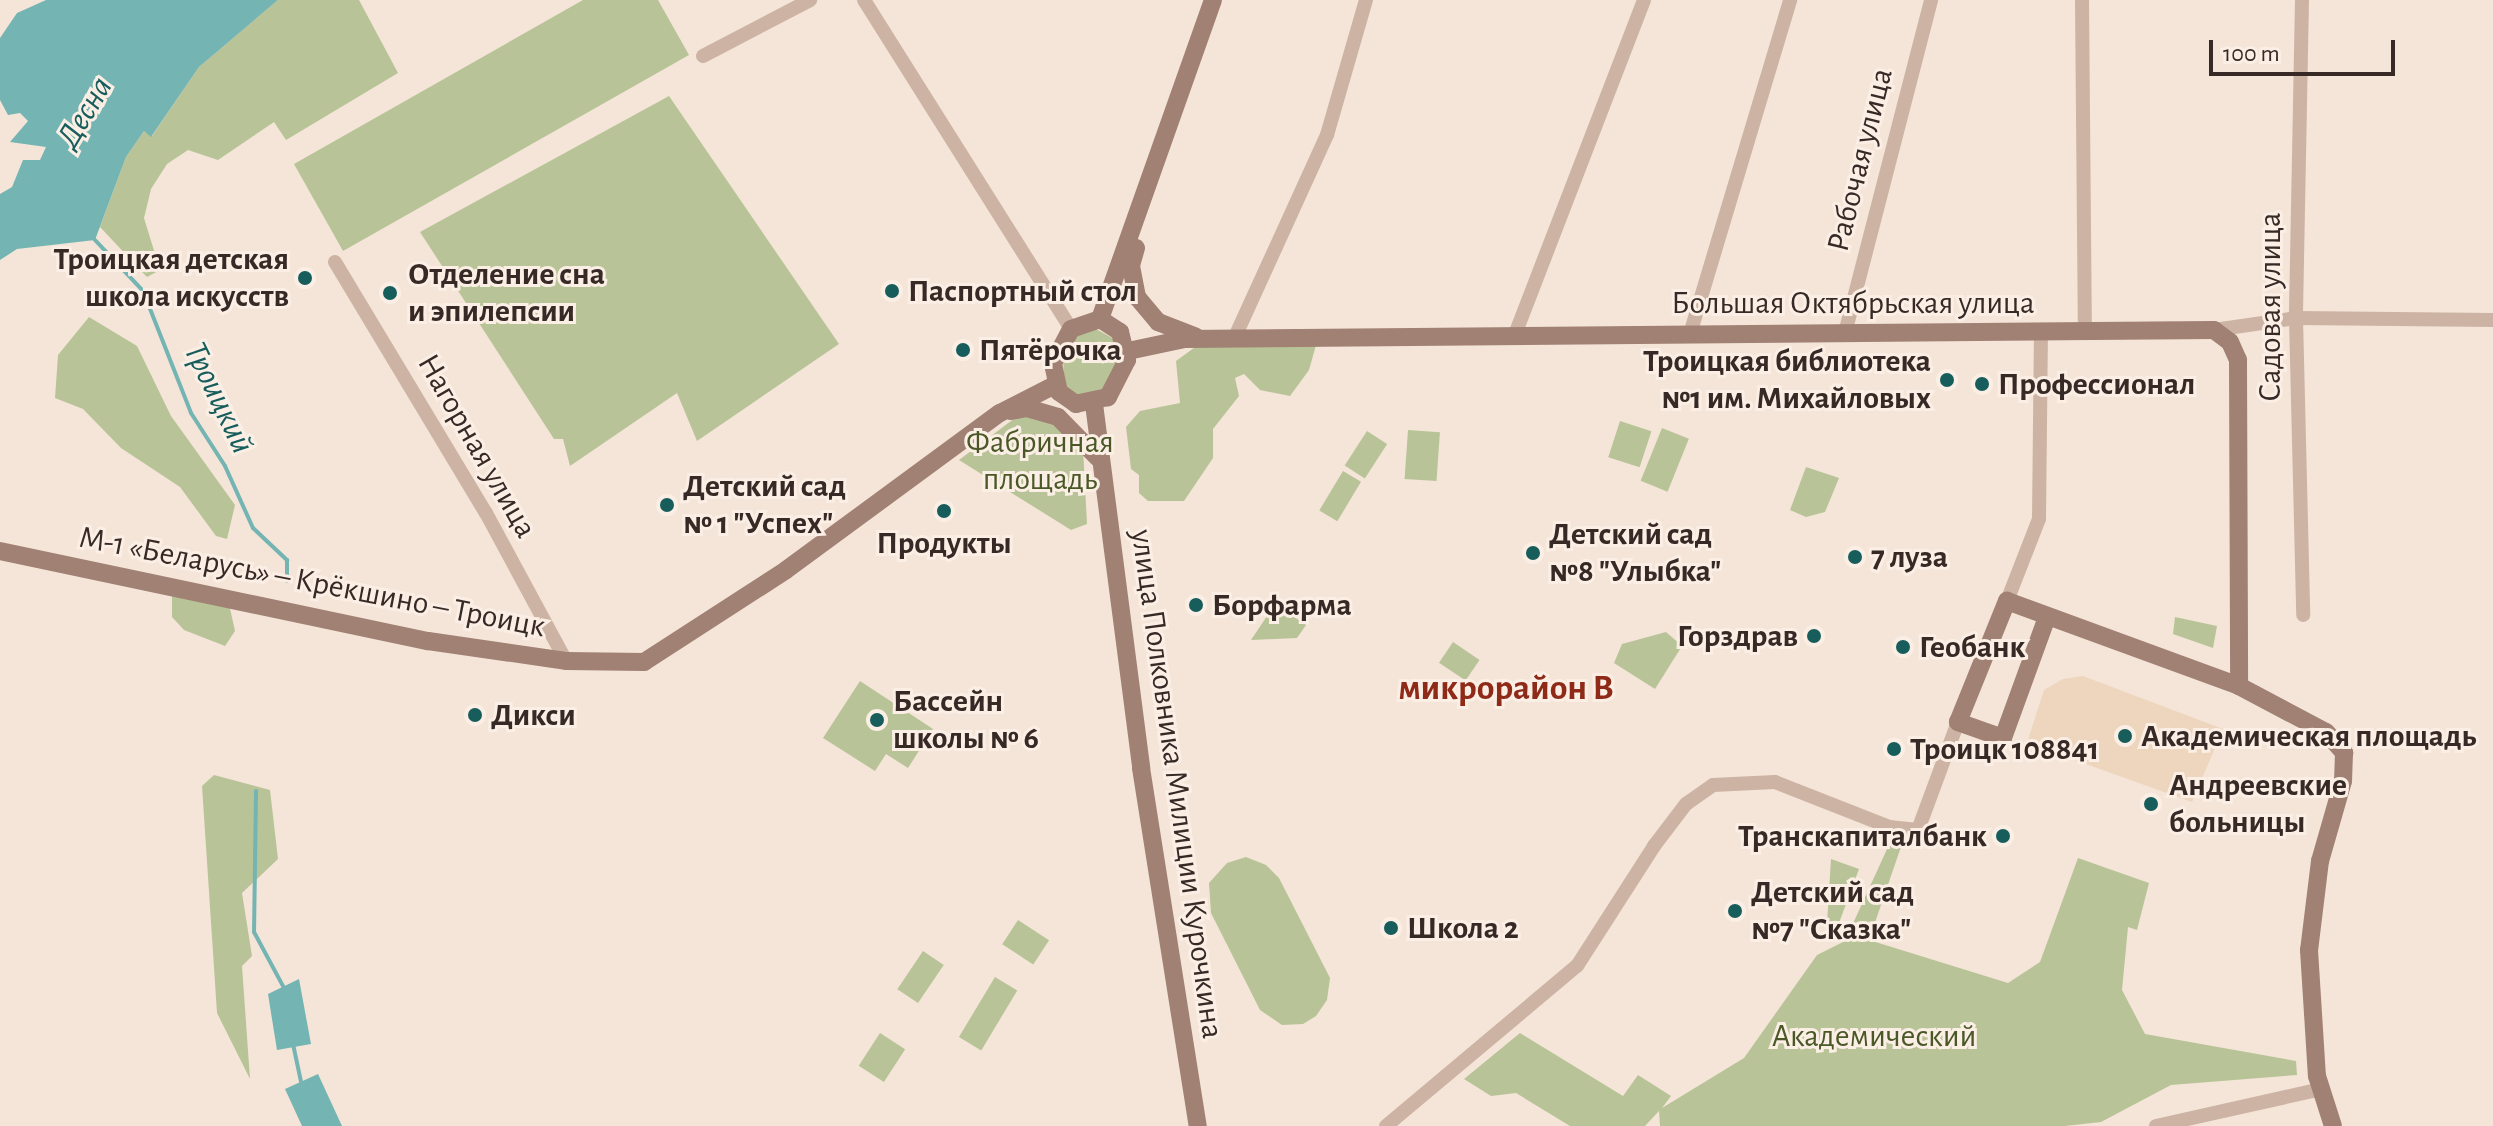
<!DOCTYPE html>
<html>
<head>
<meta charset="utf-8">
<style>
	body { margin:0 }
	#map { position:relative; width:2493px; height:1126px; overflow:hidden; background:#f4e5d8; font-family:"Alegreya Sans",sans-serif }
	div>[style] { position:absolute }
	.green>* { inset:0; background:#b8c497; transform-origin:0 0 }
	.plaza>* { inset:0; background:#eed5bd }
	.water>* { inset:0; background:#74b4b2 }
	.stream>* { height:4px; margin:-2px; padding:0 2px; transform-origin:2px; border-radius:2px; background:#74b4b2 }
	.street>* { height:14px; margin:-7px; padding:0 7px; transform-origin:7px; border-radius:7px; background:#cdb3a3 }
	.secondary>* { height:18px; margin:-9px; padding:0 9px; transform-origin:9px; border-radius:9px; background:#a18174 }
	.dots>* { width:22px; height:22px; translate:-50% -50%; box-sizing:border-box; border:4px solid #fbefe5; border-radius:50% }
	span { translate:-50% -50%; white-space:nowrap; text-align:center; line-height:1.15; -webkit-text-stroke:6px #fbefe5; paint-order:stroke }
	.street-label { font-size:32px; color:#372a26 }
	.poi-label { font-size:32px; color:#372a26; font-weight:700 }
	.right { translate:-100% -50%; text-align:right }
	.left { translate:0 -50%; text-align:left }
	.park-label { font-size:32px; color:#4a5827 }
	.water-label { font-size:34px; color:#175d5c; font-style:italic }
	.quarter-label { font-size:36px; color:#8e2a17; font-weight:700 }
	.scale { position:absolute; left:2209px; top:40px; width:186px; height:36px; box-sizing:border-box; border:4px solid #372a26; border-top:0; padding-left:10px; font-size:24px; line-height:28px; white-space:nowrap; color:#372a26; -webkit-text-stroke:6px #fbefe5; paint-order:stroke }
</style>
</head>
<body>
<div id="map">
	<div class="green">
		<div style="clip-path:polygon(278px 0,359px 0,398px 73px,286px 140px,274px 122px,218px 160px,188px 150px,167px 164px,151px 189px,144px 218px,160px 270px,147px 277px,100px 227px,126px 157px,144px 131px,152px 136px,199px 67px)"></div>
		<div style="clip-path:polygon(583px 0,658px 0,689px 55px,343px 251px,294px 164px)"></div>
		<div style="clip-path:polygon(669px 96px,839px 344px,697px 441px,677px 393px,570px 466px,563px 439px,554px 439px,420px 232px)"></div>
		<div style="clip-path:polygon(89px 317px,137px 346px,171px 416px,235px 505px,227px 539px,216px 536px,180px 487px,121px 448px,83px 409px,55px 398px,58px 355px)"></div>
		<div style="clip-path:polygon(1094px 328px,1118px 341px,1121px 359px,1103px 390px,1080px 396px,1065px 387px,1063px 360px,1078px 334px)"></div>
		<div style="clip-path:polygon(1198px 345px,1316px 345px,1309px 370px,1290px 396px,1260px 390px,1244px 374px,1235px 378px,1239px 396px,1213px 429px,1213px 458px,1184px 501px,1148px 501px,1139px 493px,1139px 475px,1131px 469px,1126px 427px,1140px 411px,1180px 403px,1176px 361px)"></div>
		<div style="clip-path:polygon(1019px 415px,1045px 418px,1083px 448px,1087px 524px,1071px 530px,959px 460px)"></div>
		<div style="left:1620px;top:421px;width:33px;height:38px;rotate:18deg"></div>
		<div style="left:1662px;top:428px;width:29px;height:57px;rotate:22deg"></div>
		<div style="left:1408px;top:430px;width:32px;height:49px;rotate:4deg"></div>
		<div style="left:1367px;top:431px;width:24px;height:41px;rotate:33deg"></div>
		<div style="clip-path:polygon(1806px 467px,1839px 478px,1825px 512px,1806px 517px,1790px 510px)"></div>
		<div style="left:1343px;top:471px;width:21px;height:46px;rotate:31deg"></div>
		<div style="clip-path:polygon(172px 594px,229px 604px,235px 631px,225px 646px,184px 630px,172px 617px)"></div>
		<div style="clip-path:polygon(1275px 604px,1306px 625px,1297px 638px,1251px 640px)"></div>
		<div style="clip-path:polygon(2175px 617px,2217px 626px,2213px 648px,2173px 634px)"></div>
		<div style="clip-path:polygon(1666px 632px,1682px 646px,1655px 689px,1614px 663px,1622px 644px)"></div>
		<div style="left:1453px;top:642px;width:32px;height:25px;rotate:34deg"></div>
		<div style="clip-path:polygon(860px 681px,933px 729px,908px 768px,886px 754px,875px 771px,823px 738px)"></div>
		<div style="clip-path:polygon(214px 775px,270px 790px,278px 859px,242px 893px,252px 956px,242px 966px,250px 1079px,217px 1013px,202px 786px)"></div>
		<div style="clip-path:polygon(1893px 836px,1903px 841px,1869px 940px,2008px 983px,2040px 962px,2078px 858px,2149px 883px,2137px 930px,2128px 927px,2122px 990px,2145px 1034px,2296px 1061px,2297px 1075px,2171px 1085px,2101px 1122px,2065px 1126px,1660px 1126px,1659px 1111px,1645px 1126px,1570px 1126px,1516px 1093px,1491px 1096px,1464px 1079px,1520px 1033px,1623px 1096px,1638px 1075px,1671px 1096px,1662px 1108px,1744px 1058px,1817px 955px,1845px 941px)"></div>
		<div style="clip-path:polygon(1246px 857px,1266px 865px,1279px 878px,1330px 978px,1327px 1000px,1316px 1016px,1303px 1024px,1282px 1025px,1260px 1010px,1211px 913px,1209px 883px,1227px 863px)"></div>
		<div style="clip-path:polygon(1831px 859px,1859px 869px,1833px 939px,1826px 940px)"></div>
		<div style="left:1018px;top:920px;width:37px;height:29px;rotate:33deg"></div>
		<div style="left:923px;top:951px;width:25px;height:46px;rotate:34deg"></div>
		<div style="left:995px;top:977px;width:26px;height:70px;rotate:31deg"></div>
		<div style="left:880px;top:1033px;width:30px;height:39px;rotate:33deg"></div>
	</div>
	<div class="plaza">
		<div style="clip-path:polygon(2083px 676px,2223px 729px,2192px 802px,2027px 743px,2044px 690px,2063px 679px)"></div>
	</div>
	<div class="water">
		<div style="clip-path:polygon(46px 0,278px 0,199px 67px,151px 137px,144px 131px,126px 157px,95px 240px,17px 249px,0 260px,0 194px,12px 187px,23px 160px,40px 160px,46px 147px,10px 142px,28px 121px,20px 113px,8px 115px,0 100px,0 38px,17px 13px)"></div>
		<div style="clip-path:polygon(299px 979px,311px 1044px,277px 1050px,268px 994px)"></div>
		<div style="clip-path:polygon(318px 1074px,342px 1126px,302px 1126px,285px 1089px)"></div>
	</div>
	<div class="stream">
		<div style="left:95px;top:240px;width:70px;rotate:46.7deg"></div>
		<div style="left:143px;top:291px;width:131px;rotate:68.5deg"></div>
		<div style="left:191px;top:413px;width:63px;rotate:57.3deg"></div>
		<div style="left:225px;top:466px;width:68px;rotate:65.7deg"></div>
		<div style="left:253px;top:528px;width:47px;rotate:43.3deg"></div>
		<div style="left:287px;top:560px;width:21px;rotate:90deg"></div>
		<div style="left:256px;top:791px;width:141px;rotate:90.8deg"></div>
		<div style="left:254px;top:932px;width:64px;rotate:61.8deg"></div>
		<div style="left:293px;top:1044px;width:38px;rotate:78deg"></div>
	</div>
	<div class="street">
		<div style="left:864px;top:0;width:389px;rotate:57.8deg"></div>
		<div style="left:2082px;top:0;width:332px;rotate:89.5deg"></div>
		<div style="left:2302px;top:0;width:318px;rotate:91.1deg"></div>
		<div style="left:2296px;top:318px;width:297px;rotate:88.6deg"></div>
		<div style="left:703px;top:56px;width:121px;rotate:-27.6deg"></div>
		<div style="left:335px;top:262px;width:293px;rotate:59deg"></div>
		<div style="left:486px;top:513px;width:168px;rotate:61.6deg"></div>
		<div style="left:2214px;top:330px;width:83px;rotate:-8.3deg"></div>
		<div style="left:2296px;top:318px;width:197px;rotate:0.6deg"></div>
		<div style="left:1845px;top:333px;width:344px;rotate:-75.5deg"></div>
		<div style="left:1690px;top:334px;width:349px;rotate:-73.3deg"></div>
		<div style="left:1514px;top:337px;width:361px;rotate:-68.9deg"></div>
		<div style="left:1234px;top:339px;width:224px;rotate:-65.5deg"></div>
		<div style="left:1327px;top:135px;width:141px;rotate:-73.9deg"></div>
		<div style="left:2007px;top:601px;width:88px;rotate:-68.7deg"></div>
		<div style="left:2039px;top:519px;width:187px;rotate:-89.4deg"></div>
		<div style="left:1386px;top:1126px;width:249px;rotate:-40deg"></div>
		<div style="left:1577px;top:966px;width:143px;rotate:-57.3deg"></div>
		<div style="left:1654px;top:846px;width:53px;rotate:-52.7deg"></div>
		<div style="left:1686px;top:804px;width:33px;rotate:-35deg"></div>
		<div style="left:1713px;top:785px;width:62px;rotate:-2.8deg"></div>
		<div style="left:1775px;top:782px;width:123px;rotate:21.5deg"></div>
		<div style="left:1889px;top:827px;width:29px;rotate:6deg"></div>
		<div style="left:1918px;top:830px;width:115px;rotate:-69.7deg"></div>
		<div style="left:2156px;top:1126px;width:169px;rotate:-12.6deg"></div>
	</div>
	<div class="secondary">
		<div style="left:1136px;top:248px;width:19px;rotate:106deg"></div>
		<div style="left:1131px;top:266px;width:32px;rotate:79deg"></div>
		<div style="left:1137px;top:297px;width:33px;rotate:50deg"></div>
		<div style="left:1158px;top:322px;width:40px;rotate:21deg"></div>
		<div style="left:1100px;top:319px;width:338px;rotate:-70.5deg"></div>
		<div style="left:1100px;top:319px;width:24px;rotate:33deg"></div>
		<div style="left:1120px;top:332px;width:29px;rotate:76deg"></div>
		<div style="left:1127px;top:360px;width:42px;rotate:117.2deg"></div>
		<div style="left:1108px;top:397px;width:33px;rotate:168deg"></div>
		<div style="left:1076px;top:404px;width:21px;rotate:-145deg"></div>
		<div style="left:1059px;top:392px;width:30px;rotate:-102deg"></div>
		<div style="left:1053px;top:363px;width:38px;rotate:-62deg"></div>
		<div style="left:1071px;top:329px;width:31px;rotate:-19deg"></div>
		<div style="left:1128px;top:351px;width:58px;rotate:-11.9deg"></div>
		<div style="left:1185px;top:339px;width:1029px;rotate:-0.5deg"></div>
		<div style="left:2214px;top:330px;width:20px;rotate:37deg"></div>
		<div style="left:2230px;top:342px;width:20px;rotate:66deg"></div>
		<div style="left:2238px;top:360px;width:326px;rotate:89.8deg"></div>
		<div style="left:1094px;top:404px;width:367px;rotate:82.6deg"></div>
		<div style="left:1141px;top:768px;width:363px;rotate:81deg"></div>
		<div style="left:1011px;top:411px;width:16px;rotate:-11deg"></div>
		<div style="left:1027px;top:408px;width:32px;rotate:16deg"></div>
		<div style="left:1058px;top:417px;width:57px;rotate:45.7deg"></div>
		<div style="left:0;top:551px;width:437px;rotate:11.9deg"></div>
		<div style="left:428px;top:641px;width:139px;rotate:8.2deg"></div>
		<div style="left:566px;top:661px;width:78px;rotate:0.7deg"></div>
		<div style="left:644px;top:662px;width:169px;rotate:-32.9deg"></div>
		<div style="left:786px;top:570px;width:265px;rotate:-36.3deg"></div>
		<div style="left:1000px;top:413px;width:62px;rotate:-27deg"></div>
		<div style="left:2047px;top:617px;width:129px;rotate:110deg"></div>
		<div style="left:2003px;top:738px;width:48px;rotate:-160.4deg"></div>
		<div style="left:1958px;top:722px;width:131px;rotate:-68deg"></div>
		<div style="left:2007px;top:601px;width:247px;rotate:20.1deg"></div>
		<div style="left:2239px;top:686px;width:98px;rotate:27.9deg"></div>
		<div style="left:2326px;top:732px;width:28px;rotate:49deg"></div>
		<div style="left:2344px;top:753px;width:28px;rotate:92deg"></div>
		<div style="left:2343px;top:781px;width:83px;rotate:106deg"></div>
		<div style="left:2320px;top:861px;width:90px;rotate:97deg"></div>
		<div style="left:2309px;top:950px;width:126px;rotate:86.4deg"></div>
		<div style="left:2317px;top:1076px;width:52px;rotate:72.3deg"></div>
	</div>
	<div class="dots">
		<div style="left:305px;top:278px;background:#175d5c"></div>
		<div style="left:892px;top:291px;background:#175d5c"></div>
		<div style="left:390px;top:293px;background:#175d5c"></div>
		<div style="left:963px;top:350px;background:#175d5c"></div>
		<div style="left:1947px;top:380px;background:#175d5c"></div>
		<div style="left:1982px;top:384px;background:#175d5c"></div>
		<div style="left:667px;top:505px;background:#175d5c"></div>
		<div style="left:944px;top:511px;background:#175d5c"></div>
		<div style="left:1533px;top:553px;background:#175d5c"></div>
		<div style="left:1855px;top:557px;background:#175d5c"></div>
		<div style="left:1196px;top:605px;background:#175d5c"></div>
		<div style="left:1814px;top:636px;background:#175d5c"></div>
		<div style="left:1903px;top:647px;background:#175d5c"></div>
		<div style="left:475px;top:715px;background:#175d5c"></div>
		<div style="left:877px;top:720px;background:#175d5c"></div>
		<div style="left:2125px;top:736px;background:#175d5c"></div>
		<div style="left:1894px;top:749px;background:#175d5c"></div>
		<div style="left:2151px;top:804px;background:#175d5c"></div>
		<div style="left:2003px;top:836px;background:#175d5c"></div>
		<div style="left:1735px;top:911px;background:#175d5c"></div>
		<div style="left:1391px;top:928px;background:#175d5c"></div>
	</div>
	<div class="street-label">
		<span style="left:1860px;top:160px;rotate:-76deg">Рабочая улица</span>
		<span style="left:1853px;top:303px">Большая Октябрьская улица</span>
		<span style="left:2270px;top:307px;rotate:-90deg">Садовая улица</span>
		<span style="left:477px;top:446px;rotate:60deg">Нагорная улица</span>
		<span style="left:312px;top:582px;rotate:11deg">М-1 «Беларусь» – Крёкшино – Троицк</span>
		<span style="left:1177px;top:784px;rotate:82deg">улица Полковника Милиции Курочкина</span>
	</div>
	<div class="poi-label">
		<span class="right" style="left:289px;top:278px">Троицкая детская<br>школа искусств</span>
		<span class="left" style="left:408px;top:293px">Отделение сна<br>и эпилепсии</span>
		<span class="left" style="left:908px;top:291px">Паспортный стол</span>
		<span class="left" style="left:979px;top:350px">Пятёрочка</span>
		<span class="right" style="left:1931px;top:380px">Троицкая библиотека<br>№1 им. Михайловых</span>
		<span class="left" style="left:1998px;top:384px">Профессионал</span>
		<span class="left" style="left:683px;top:505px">Детский сад<br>№ 1 "Успех"</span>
		<span class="left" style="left:1549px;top:553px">Детский сад<br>№8 "Улыбка"</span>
		<span style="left:944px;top:543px">Продукты</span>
		<span class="left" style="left:1871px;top:557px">7 луза</span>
		<span class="left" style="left:1212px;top:605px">Борфарма</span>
		<span class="right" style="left:1798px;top:636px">Горздрав</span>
		<span class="left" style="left:1919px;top:647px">Геобанк</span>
		<span class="left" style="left:893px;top:720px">Бассейн<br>школы № 6</span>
		<span class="left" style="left:491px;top:715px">Дикси</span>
		<span class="left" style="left:2141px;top:736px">Академическая площадь</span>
		<span class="left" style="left:1910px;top:749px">Троицк 108841</span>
		<span class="left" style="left:2169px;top:804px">Андреевские<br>больницы</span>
		<span class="right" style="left:1987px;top:836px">Транскапиталбанк</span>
		<span class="left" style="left:1751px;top:911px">Детский сад<br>№7 "Сказка"</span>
		<span class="left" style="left:1407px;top:928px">Школа 2</span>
	</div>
	<div class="park-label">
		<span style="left:1040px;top:461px">Фабричная<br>площадь</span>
		<span style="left:1874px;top:1036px">Академический</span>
	</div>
	<div class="water-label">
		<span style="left:85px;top:113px;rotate:-59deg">Десна</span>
		<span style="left:218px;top:398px;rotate:64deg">Троицкий</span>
	</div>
	<div class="quarter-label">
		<span style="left:1506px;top:689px">микрорайон В</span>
	</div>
	<div class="scale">100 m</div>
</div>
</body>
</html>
